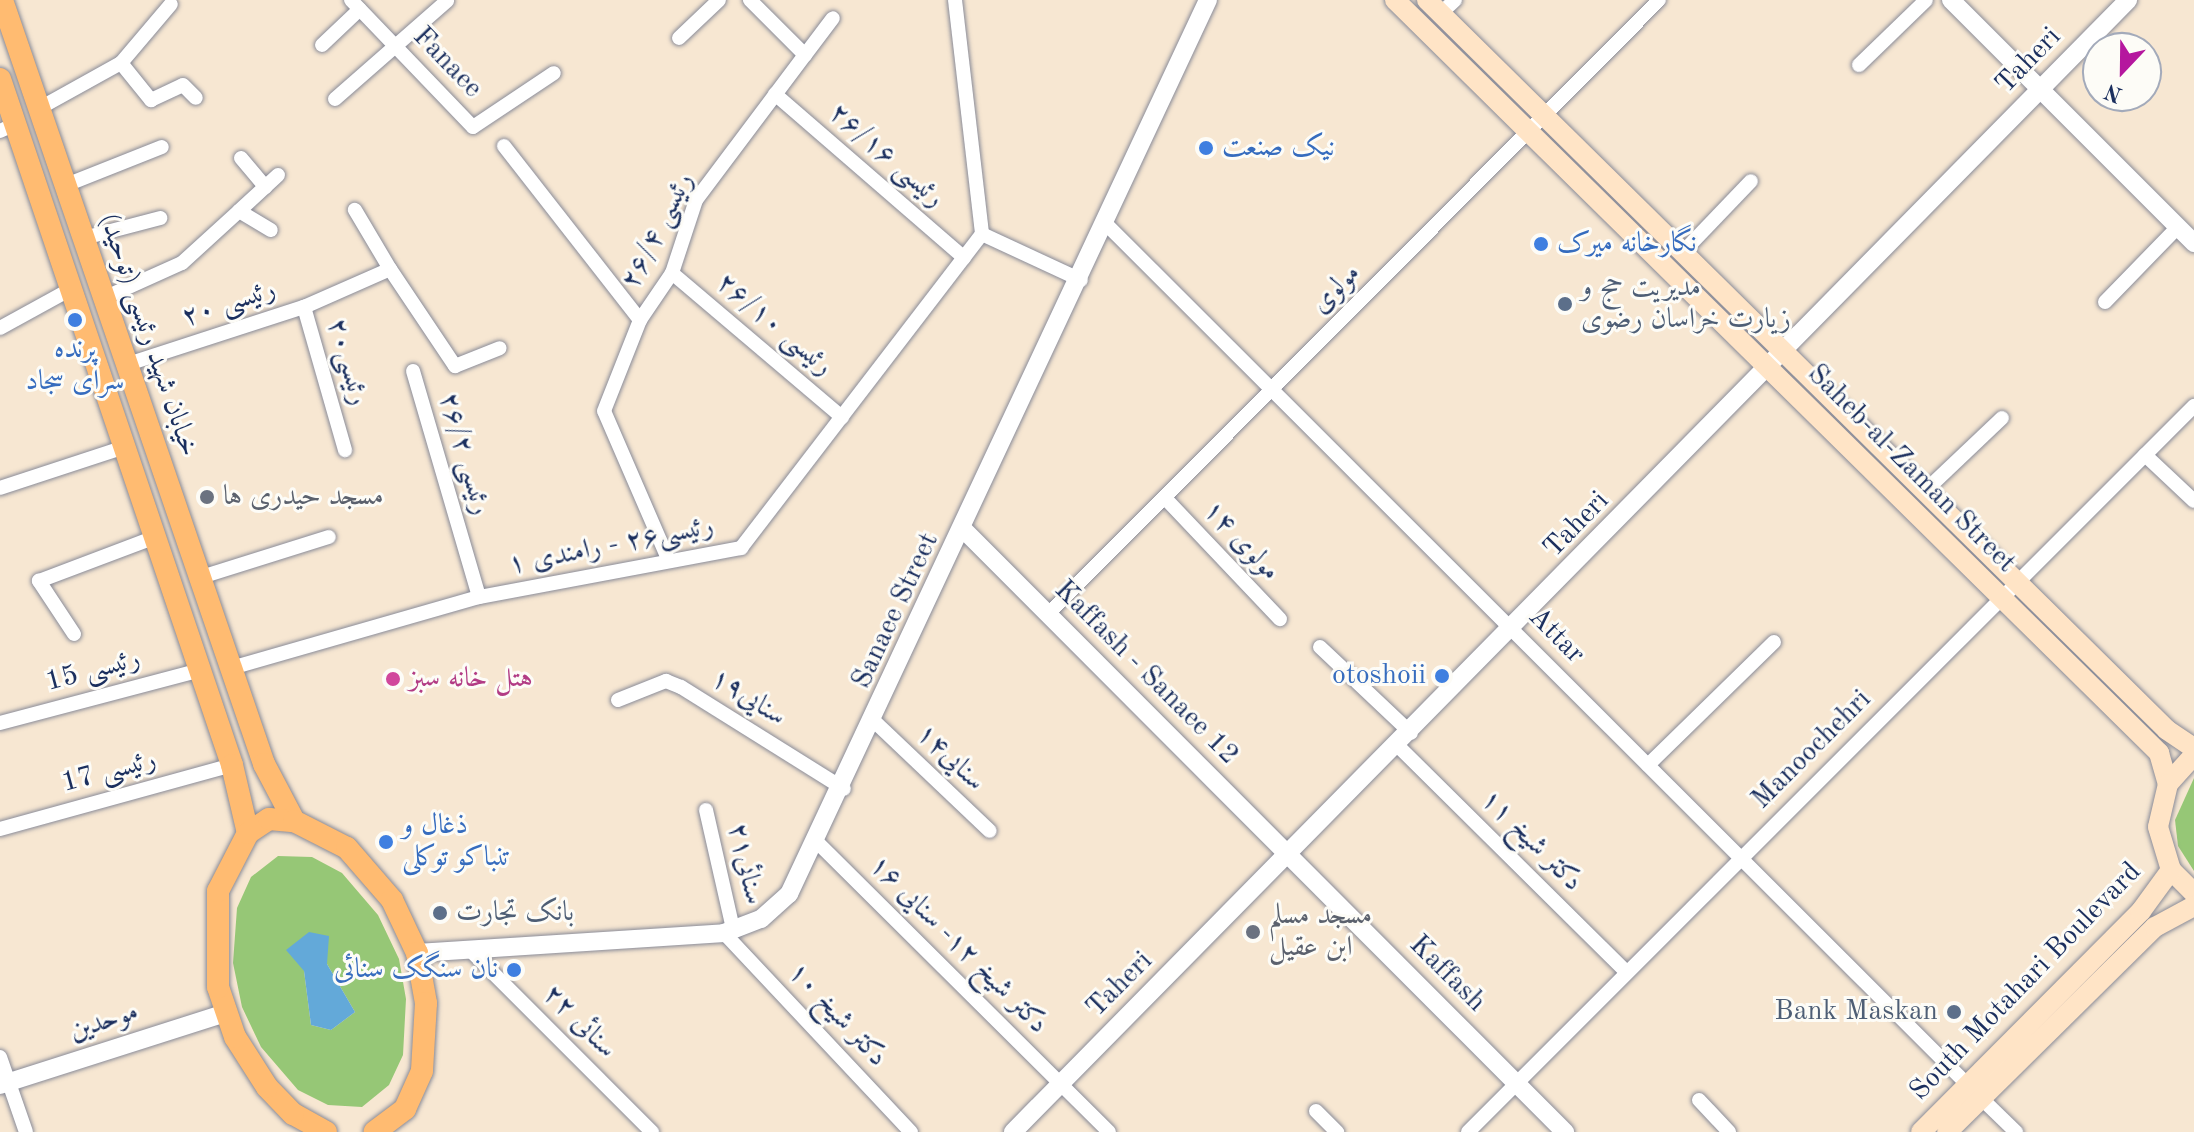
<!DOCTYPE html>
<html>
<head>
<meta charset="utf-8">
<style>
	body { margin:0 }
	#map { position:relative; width:2194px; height:1132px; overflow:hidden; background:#f7e7d2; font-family:"Old Standard TT",Amiri,serif }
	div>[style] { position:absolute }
	.green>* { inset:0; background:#96c776 }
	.water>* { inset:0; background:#63a9d9 }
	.roads { filter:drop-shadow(0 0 2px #898b98) drop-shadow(0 0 2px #898b98) }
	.minor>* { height:14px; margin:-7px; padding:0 7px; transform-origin:7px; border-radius:7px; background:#fff }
	.tertiary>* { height:18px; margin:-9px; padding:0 9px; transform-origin:9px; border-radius:9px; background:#fff }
	.secondary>* { height:20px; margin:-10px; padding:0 10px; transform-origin:10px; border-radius:10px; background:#ffe4c6 }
	.primary>* { height:22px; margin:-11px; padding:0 11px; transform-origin:11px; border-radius:11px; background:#ffbb71 }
	.dots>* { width:22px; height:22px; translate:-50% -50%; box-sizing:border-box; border:4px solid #fdfcf7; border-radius:50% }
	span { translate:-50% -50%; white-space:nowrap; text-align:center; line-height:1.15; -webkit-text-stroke:6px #fdfcf7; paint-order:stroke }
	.street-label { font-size:28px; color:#1b2f5e }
	.shop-label { font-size:28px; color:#366cbe }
	.left { translate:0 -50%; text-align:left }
	.right { translate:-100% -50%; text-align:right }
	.service-label { font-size:28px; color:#4e5e75 }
	.worship-label { font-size:28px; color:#5b616d }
	.hotel-label { font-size:28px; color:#b23c85 }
	.north { position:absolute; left:2082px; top:32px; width:80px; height:80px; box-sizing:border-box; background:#fdfcf7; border:2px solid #a3aaba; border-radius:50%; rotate:202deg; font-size:22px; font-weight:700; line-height:32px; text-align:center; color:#1b2f5e }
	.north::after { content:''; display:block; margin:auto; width:28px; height:36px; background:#b5179e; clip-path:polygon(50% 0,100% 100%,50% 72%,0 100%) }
</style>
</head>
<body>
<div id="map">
	<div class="green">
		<div style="clip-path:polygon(2194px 778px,2194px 871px,2178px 846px,2175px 820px)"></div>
		<div style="clip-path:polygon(evenodd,278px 856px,312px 857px,342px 873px,378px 915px,399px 959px,406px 999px,403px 1055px,389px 1085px,362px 1107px,328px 1105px,298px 1090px,261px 1047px,242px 1007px,233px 963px,237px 908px,251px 877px,278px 856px,327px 964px,355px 1012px,331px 1030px,311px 1025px,304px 971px,327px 964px)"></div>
	</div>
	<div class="water">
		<div style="clip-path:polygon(309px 932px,329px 936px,327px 964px,355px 1012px,331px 1030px,311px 1025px,304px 971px,286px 950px)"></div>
	</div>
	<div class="roads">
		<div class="minor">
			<div style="left:351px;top:0;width:176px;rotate:46.2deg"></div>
			<div style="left:473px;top:127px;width:97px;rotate:-33.7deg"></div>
			<div style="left:955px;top:0;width:236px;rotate:83.4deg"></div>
			<div style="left:1441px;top:13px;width:19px;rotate:-43deg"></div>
			<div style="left:679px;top:38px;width:55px;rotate:-43.5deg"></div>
			<div style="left:322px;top:45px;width:52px;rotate:-43.5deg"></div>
			<div style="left:805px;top:55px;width:46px;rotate:-52.9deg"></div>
			<div style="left:121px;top:63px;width:48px;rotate:51deg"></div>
			<div style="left:151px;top:100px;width:35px;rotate:-25deg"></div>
			<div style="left:183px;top:85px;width:18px;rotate:45deg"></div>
			<div style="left:1859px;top:65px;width:93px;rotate:-44.1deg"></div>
			<div style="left:775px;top:94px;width:250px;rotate:40.9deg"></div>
			<div style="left:335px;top:99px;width:149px;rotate:-41.2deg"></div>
			<div style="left:38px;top:109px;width:95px;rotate:-29deg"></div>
			<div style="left:121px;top:63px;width:77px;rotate:-49.7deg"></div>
			<div style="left:0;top:131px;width:17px;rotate:-25deg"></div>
			<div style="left:504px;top:146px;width:221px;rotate:52deg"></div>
			<div style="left:241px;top:158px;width:38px;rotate:50deg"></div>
			<div style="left:66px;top:185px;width:103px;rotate:-21.6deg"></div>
			<div style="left:239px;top:211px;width:53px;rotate:-42.7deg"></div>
			<div style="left:1107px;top:225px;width:1217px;rotate:44.97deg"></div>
			<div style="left:982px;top:234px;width:109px;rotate:24.9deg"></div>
			<div style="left:84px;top:238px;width:79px;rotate:-14.7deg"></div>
			<div style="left:1683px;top:252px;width:98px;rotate:-46.2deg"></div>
			<div style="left:390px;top:269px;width:117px;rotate:56.2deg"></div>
			<div style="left:455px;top:366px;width:48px;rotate:-21.8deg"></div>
			<div style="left:672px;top:273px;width:223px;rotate:40.3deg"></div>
			<div style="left:104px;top:298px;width:85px;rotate:-24.2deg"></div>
			<div style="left:182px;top:263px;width:77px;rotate:-42.4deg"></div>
			<div style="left:239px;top:211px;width:37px;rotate:31deg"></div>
			<div style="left:2105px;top:302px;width:105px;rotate:-45.8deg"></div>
			<div style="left:304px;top:307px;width:149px;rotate:74deg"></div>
			<div style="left:0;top:328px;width:81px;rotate:-28.8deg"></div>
			<div style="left:125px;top:365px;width:188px;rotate:-18deg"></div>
			<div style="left:304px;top:307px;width:94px;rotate:-23.8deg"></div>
			<div style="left:390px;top:269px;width:69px;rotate:-120.7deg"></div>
			<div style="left:413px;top:371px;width:235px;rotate:73.7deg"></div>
			<div style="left:2145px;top:455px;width:67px;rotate:43.2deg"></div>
			<div style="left:0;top:488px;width:128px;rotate:-18.2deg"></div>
			<div style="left:1925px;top:491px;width:106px;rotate:-43.5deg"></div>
			<div style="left:1165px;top:498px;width:167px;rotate:46.5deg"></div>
			<div style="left:669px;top:561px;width:163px;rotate:-113.4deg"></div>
			<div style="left:604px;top:411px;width:98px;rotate:-68.4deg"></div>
			<div style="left:640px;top:320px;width:57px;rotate:-55.8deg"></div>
			<div style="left:672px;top:273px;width:77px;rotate:-71.8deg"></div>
			<div style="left:696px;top:200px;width:181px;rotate:-53.1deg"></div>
			<div style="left:805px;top:55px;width:78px;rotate:-135deg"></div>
			<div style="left:198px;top:578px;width:137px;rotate:-17.4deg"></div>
			<div style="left:1048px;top:614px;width:866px;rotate:-45.14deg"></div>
			<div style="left:74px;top:634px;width:64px;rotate:-123.4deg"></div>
			<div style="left:39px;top:581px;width:122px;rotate:-20.7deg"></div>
			<div style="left:1320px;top:647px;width:125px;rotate:43.4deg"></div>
			<div style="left:231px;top:668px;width:258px;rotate:-16deg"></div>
			<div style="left:479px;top:597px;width:267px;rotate:-10.6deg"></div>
			<div style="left:741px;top:548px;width:396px;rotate:-52.5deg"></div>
			<div style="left:618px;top:700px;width:52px;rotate:-21.6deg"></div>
			<div style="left:666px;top:681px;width:16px;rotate:22deg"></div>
			<div style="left:681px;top:687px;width:192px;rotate:32deg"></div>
			<div style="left:875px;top:722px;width:158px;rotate:43.5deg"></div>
			<div style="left:0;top:723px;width:207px;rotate:-14.8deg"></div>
			<div style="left:1398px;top:746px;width:322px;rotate:44.7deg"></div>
			<div style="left:1648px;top:765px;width:176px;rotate:-44.3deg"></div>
			<div style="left:706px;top:810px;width:122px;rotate:77.2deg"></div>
			<div style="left:0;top:829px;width:241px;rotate:-15.4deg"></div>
			<div style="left:818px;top:843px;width:410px;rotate:44.8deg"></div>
			<div style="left:724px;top:933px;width:273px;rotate:46.8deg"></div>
			<div style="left:469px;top:949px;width:259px;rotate:45deg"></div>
			<div style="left:0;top:1057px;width:79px;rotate:70.9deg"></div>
			<div style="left:1981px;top:1098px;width:49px;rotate:44.2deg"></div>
			<div style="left:1699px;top:1100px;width:44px;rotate:46.8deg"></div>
			<div style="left:1316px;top:1111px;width:30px;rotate:45deg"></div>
			<div style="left:1468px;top:1132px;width:1027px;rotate:-45deg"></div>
		</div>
		<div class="tertiary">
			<div style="left:1951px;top:0;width:344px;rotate:45deg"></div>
			<div style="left:964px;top:530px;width:851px;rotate:45.05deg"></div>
			<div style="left:417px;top:953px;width:308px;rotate:-3.7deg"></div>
			<div style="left:724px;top:933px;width:40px;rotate:-21deg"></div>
			<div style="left:761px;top:919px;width:38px;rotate:-42deg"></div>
			<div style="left:789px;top:894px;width:987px;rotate:-64.89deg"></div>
			<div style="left:0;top:1085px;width:236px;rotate:-17.7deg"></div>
			<div style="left:1013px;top:1132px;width:1589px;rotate:-45.43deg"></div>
		</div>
		<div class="secondary">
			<div style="left:1395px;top:0;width:1073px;rotate:44.58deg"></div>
			<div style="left:2159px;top:753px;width:32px;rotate:74deg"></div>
			<div style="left:1427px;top:0;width:1039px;rotate:44.61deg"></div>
			<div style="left:2167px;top:730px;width:32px;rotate:34deg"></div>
			<div style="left:2194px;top:755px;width:39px;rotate:132deg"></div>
			<div style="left:2168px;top:784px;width:44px;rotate:103.1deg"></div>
			<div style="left:2158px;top:827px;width:45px;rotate:73.2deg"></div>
			<div style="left:2171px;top:870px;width:33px;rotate:45deg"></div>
			<div style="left:1921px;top:1132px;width:312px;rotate:-45.1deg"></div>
			<div style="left:2141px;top:911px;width:51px;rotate:-53.8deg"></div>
			<div style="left:1947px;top:1132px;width:292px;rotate:-44.6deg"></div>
			<div style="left:2155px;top:927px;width:44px;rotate:-28.3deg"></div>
		</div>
		<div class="primary">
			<div style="left:2px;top:0;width:808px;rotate:71.07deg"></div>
			<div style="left:264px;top:764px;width:64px;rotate:62.2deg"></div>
			<div style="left:0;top:79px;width:724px;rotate:71.31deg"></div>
			<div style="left:232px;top:765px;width:70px;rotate:76.8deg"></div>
			<div style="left:326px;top:1132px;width:38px;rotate:-151deg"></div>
			<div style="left:293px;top:1114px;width:37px;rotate:-134deg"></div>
			<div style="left:267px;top:1087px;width:59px;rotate:-122.6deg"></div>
			<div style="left:235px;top:1037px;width:53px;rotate:-108.8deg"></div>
			<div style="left:218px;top:987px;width:96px;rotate:-90deg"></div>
			<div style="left:218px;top:891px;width:65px;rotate:-62.7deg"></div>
			<div style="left:248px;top:833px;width:25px;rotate:-34deg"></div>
			<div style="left:269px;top:819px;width:25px;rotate:5deg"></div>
			<div style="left:294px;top:821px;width:59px;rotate:27deg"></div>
			<div style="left:347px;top:848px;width:69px;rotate:49.1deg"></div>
			<div style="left:392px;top:900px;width:59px;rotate:64.7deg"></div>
			<div style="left:417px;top:953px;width:51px;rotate:79.8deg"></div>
			<div style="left:426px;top:1003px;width:68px;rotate:93.4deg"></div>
			<div style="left:422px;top:1071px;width:42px;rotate:114.1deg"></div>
			<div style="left:405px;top:1109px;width:38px;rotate:143deg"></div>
		</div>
	</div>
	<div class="dots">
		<div style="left:1206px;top:148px;background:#3f7fe0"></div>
		<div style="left:1541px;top:244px;background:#3f7fe0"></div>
		<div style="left:1565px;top:304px;background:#5c6f8a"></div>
		<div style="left:75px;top:320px;background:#3f7fe0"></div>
		<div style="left:207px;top:497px;background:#6b7280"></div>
		<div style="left:1442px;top:676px;background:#3f7fe0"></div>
		<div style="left:393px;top:679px;background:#d1479c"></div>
		<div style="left:386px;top:842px;background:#3f7fe0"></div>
		<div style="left:440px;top:913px;background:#5c6f8a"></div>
		<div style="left:1253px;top:932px;background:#6b7280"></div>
		<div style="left:514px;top:970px;background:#3f7fe0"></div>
		<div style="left:1954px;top:1012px;background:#5c6f8a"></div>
	</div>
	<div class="street-label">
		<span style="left:2029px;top:61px;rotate:-46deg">Taheri</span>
		<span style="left:447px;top:63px;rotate:46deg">Fanaee</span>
		<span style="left:886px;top:156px;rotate:41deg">رئیسی ۲۶/۱۶</span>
		<span style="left:658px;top:231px;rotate:-63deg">رئیسی ۲۶/۴</span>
		<span style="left:1336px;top:289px;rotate:-45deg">مولوی</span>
		<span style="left:229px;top:304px;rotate:-18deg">رئیسی ۲۰</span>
		<span style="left:774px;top:325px;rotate:40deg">رئیسی ۲۶/۱۰</span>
		<span style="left:148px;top:335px;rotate:71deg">خیابان شهید رئیسی (توحید)</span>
		<span style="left:347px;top:362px;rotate:74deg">رئیسی۲۰</span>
		<span style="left:464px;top:454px;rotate:74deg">رئیسی ۲۶/۲</span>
		<span style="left:1911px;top:469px;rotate:45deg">Saheb-al-Zaman Street</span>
		<span style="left:1577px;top:525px;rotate:-46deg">Taheri</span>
		<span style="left:1241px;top:541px;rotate:47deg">مولوی ۱۴</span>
		<span style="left:611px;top:546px;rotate:-11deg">رئیسی۲۶ - رامندی ۱</span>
		<span style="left:896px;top:611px;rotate:-65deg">Sanaee Street</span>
		<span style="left:1556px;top:636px;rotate:45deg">Attar</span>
		<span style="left:93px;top:671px;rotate:-15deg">رئیسی 15</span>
		<span style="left:1146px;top:673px;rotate:45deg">Kaffash - Sanaee 12</span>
		<span style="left:748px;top:698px;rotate:32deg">سنایی۱۹</span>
		<span style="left:1812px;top:750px;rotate:-45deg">Manoochehri</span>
		<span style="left:950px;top:758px;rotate:44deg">سنایی۱۴</span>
		<span style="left:109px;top:772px;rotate:-15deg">رئیسی 17</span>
		<span style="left:1531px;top:841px;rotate:45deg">دکتر شیخ ۱۱</span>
		<span style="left:745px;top:864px;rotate:77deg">سنائی٢١</span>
		<span style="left:958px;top:945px;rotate:45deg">دکتر شیخ ۱۲- سنایی ۱۶</span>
		<span style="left:1447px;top:974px;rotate:45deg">Kaffash</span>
		<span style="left:2026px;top:982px;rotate:-46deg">South Motahari Boulevard</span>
		<span style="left:1120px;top:985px;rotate:-45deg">Taheri</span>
		<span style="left:837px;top:1015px;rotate:47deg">دکتر شیخ ۱۰</span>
		<span style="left:104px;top:1022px;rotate:-18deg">موحدین</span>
		<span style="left:579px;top:1022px;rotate:45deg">سنائی ۲۲</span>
	</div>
	<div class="shop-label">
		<span class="left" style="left:1222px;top:148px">نیک صنعت</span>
		<span class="left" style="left:1557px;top:244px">نگارخانه میرک</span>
		<span style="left:75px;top:366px">پرنده<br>سرای سجاد</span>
		<span class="right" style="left:1426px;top:676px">otoshoii</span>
		<span class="left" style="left:402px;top:842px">ذغال و<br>تنباکو توکلی</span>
		<span class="right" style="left:498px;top:970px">نان سنگک سنائی</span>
	</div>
	<div class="service-label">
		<span class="left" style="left:1581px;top:304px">مدیریت حج و<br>زیارت خراسان رضوی</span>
		<span class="left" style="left:456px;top:913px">بانک تجارت</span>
		<span class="right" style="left:1938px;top:1012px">Bank Maskan</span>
	</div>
	<div class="worship-label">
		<span class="left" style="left:223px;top:497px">مسجد حیدری ها</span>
		<span class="left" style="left:1269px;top:932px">مسجد مسلم<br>ابن عقیل</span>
	</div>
	<div class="hotel-label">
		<span class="left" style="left:409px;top:679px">هتل خانه سبز</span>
	</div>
	<div class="north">N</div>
</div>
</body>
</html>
